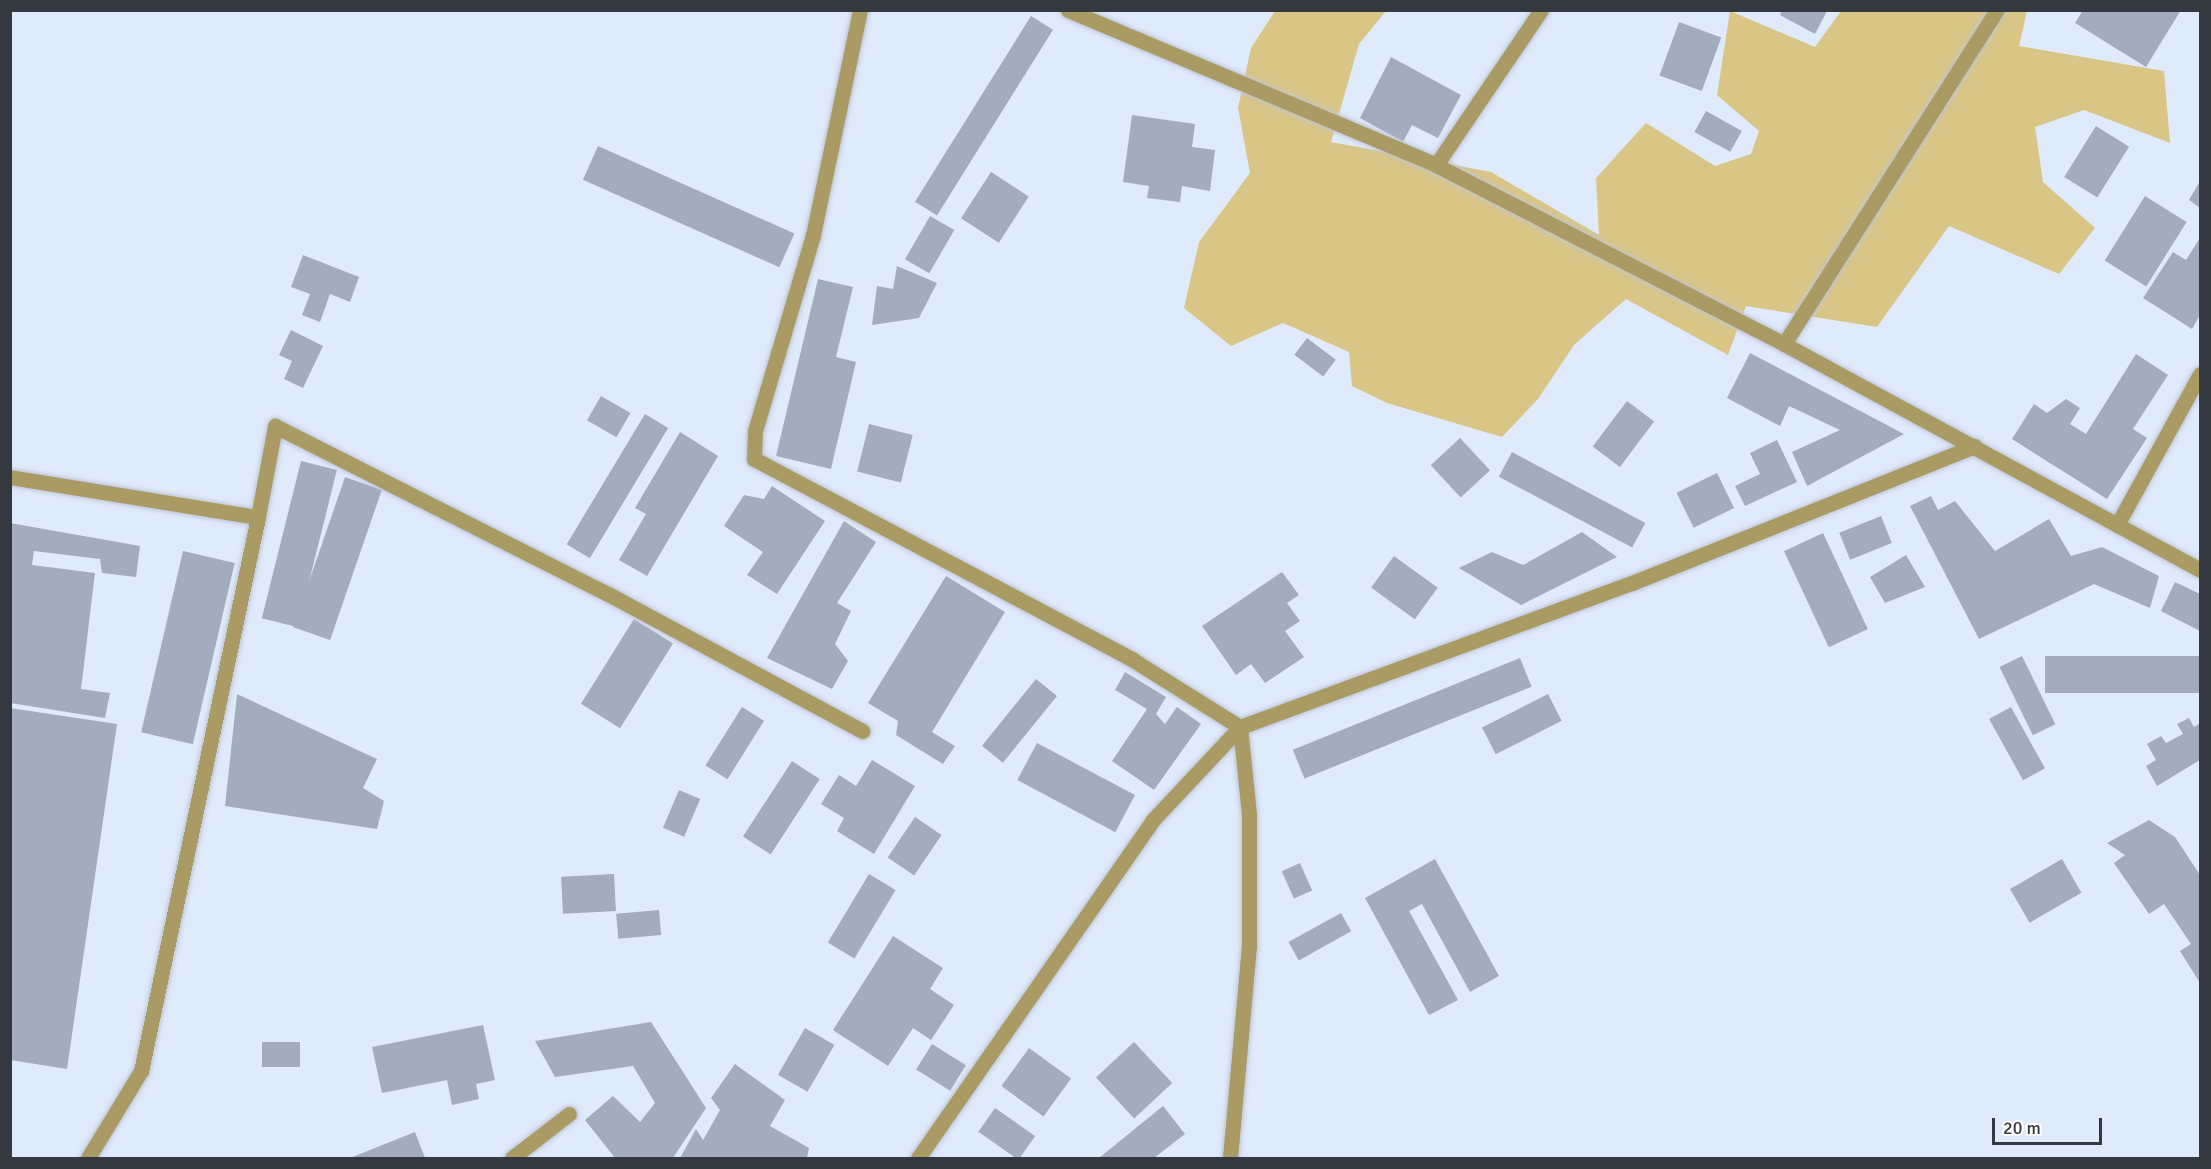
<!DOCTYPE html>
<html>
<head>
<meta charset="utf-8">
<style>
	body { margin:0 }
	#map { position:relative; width:2211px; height:1169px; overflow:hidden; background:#dfeafb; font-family:Signika,sans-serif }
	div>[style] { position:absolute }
	.green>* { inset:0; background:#d9c686 }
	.building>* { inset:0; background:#a2acbc; transform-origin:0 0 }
	.roads { filter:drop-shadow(0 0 2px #bdc6d5) drop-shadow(0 0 2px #bdc6d5) }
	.minor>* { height:15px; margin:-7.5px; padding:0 7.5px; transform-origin:7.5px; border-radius:7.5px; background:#aa9b64 }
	span { translate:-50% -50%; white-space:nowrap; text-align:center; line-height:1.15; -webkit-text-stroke:5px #fff; paint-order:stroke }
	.frame { position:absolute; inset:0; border:12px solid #34383f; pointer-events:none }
	.scale { position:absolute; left:1992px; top:1118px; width:110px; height:27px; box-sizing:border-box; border:3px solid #34383f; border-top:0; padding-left:8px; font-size:18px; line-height:21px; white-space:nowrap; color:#34383f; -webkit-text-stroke:4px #fff; paint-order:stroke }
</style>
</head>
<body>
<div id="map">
	<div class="green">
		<div style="clip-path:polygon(1275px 11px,1386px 11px,1359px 44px,1331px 142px,1491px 172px,1599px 235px,1596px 178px,1646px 123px,1715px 166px,1751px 154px,1759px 131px,1717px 95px,1730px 11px,1815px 47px,1841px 11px,2027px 11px,2019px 46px,2164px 71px,2170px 143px,2084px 110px,2035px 127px,2043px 182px,2095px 228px,2059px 274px,1949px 226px,1877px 327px,1746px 306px,1728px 355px,1626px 299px,1574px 345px,1538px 399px,1502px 437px,1387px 403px,1352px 386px,1349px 352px,1283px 323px,1231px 346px,1184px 308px,1199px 242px,1250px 173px,1238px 108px,1251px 48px)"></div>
	</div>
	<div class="building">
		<div style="clip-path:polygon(1782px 10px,1825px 10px,1827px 11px,1815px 34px,1780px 15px)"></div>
		<div style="clip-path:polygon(2083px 10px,2181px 10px,2146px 67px,2075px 23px)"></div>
		<div style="left:1031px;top:16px;width:26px;height:219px;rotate:32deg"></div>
		<div style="left:1679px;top:22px;width:45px;height:57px;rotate:20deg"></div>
		<div style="clip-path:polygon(1391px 57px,1461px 95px,1438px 138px,1412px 125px,1403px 142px,1360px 118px)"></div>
		<div style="left:1706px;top:111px;width:41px;height:24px;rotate:29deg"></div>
		<div style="clip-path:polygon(1132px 115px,1195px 124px,1192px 147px,1215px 150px,1210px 191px,1182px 186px,1180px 202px,1147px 198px,1149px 186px,1123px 182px)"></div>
		<div style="left:2096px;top:126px;width:39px;height:60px;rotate:32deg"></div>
		<div style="left:598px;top:146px;width:215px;height:37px;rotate:24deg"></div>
		<div style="left:991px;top:172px;width:45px;height:55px;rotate:33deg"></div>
		<div style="clip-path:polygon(2200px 181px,2200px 208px,2189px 200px)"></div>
		<div style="left:2145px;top:196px;width:49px;height:76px;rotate:32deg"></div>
		<div style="left:930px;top:216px;width:28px;height:50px;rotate:30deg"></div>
		<div style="clip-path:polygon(2200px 238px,2200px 315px,2192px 329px,2143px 298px,2173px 252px,2186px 260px)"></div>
		<div style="clip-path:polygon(303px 255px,359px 277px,350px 302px,330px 294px,320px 322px,302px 315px,310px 294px,291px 287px)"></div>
		<div style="clip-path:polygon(897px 266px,937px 283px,919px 318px,872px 325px,877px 286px,893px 289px)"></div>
		<div style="clip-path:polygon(818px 279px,853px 287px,836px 357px,856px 362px,831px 469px,776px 456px)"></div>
		<div style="clip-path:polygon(291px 330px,323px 346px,303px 388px,284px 379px,292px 361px,279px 355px)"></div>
		<div style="left:1307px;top:338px;width:36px;height:21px;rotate:37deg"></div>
		<div style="clip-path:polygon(1750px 353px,1904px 434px,1807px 486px,1792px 452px,1840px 430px,1789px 406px,1780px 426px,1727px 398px)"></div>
		<div style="clip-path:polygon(2136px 354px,2168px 375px,2133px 429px,2147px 438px,2107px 499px,2012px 439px,2034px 404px,2047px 413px,2066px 399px,2080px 408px,2070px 424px,2086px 434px)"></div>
		<div style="left:601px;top:396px;width:34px;height:28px;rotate:30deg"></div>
		<div style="left:1627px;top:401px;width:34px;height:57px;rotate:37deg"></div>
		<div style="left:645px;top:414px;width:27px;height:152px;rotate:31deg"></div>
		<div style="left:869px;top:424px;width:45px;height:49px;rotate:14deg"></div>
		<div style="clip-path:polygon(680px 432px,718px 456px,647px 576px,619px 560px,646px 514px,635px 508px)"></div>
		<div style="left:1460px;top:438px;width:44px;height:40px;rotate:47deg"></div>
		<div style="clip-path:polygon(1777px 440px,1797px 482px,1745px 506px,1735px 486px,1760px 474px,1750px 453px)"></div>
		<div style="left:1512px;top:452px;width:151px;height:28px;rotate:28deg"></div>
		<div style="left:301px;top:461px;width:37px;height:162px;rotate:14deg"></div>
		<div style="left:1717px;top:473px;width:39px;height:45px;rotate:64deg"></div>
		<div style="left:345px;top:477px;width:39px;height:159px;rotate:19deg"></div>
		<div style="clip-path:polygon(772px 486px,825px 521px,777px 594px,747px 575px,763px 552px,724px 526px,744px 495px,764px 499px)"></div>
		<div style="clip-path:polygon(1931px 496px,1938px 510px,1955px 501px,1995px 551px,2049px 519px,2071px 556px,2102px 547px,2159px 576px,2150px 608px,2094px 584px,1979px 639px,1910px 506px)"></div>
		<div style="left:1881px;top:516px;width:29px;height:45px;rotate:68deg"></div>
		<div style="clip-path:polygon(844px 521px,876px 542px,837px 603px,851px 611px,835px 644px,848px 661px,832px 689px,767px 658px)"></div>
		<div style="clip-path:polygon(10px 523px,140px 546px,136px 577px,102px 573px,100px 559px,34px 551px,32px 565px,95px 573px,81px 689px,110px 693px,105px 718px,10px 703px)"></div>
		<div style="clip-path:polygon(1582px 532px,1617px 557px,1521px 605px,1459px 568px,1492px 552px,1523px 565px)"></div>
		<div style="left:1823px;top:533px;width:106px;height:43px;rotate:65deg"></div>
		<div style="left:183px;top:551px;width:53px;height:186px;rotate:13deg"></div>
		<div style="clip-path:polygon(1906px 555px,1925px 587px,1885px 603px,1870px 577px)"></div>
		<div style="left:1394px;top:556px;width:54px;height:39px;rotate:36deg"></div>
		<div style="clip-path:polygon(1282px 572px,1299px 595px,1287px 603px,1300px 621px,1285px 631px,1304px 657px,1265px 683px,1251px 664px,1236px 675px,1202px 626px)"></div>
		<div style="clip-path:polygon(946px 576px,1005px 612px,932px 732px,955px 746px,943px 764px,896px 735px,898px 721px,868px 703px)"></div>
		<div style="clip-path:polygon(2175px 582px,2200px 594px,2200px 631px,2161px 611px)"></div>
		<div style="left:634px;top:619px;width:46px;height:100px;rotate:32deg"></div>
		<div style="left:2022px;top:656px;width:76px;height:25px;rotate:64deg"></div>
		<div style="left:2200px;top:656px;width:37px;height:155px;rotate:90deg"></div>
		<div style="left:1520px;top:658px;width:31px;height:245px;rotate:68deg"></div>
		<div style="clip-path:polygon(1125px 672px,1166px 697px,1156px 714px,1165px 724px,1177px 707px,1201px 724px,1154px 790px,1112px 761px,1147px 709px,1115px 690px)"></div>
		<div style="left:1036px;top:679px;width:27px;height:86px;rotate:39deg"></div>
		<div style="clip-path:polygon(237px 694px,377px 759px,363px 788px,384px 801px,377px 829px,225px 806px)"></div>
		<div style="left:1548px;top:694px;width:30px;height:74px;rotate:63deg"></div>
		<div style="left:742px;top:707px;width:26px;height:69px;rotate:32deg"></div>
		<div style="left:2011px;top:707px;width:70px;height:25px;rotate:61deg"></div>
		<div style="clip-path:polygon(10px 708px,117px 724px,67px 1069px,10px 1060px)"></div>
		<div style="clip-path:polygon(2189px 718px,2194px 727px,2200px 723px,2200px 760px,2157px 786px,2146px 766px,2156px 760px,2147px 744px,2161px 736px,2166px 743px,2183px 734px,2177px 724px)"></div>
		<div style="left:1037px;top:743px;width:111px;height:42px;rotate:28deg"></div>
		<div style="clip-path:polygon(872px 760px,915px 786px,874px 854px,837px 831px,844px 818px,821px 804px,839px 775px,856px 786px)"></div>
		<div style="left:792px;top:761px;width:33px;height:90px;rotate:33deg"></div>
		<div style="left:679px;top:790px;width:23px;height:41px;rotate:23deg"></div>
		<div style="left:915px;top:817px;width:32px;height:49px;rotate:34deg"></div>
		<div style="clip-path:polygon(2149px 820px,2175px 837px,2200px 875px,2200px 983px,2180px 951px,2191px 944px,2164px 904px,2149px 914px,2114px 863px,2125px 855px,2107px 843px)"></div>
		<div style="clip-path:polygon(1435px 859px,1499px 976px,1470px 992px,1422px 904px,1409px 911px,1458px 1000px,1429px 1015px,1365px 898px)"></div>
		<div style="left:2062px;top:859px;width:39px;height:60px;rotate:60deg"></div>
		<div style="left:1300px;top:863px;width:30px;height:20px;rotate:66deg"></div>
		<div style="left:614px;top:874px;width:37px;height:53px;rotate:87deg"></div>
		<div style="left:869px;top:874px;width:31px;height:80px;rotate:31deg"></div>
		<div style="left:659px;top:910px;width:25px;height:43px;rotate:85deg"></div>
		<div style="left:1341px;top:913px;width:21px;height:60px;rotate:61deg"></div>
		<div style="clip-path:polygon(893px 936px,943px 968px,930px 989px,954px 1005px,931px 1040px,913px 1028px,888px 1066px,833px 1030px)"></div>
		<div style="clip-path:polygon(651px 1022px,706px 1108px,673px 1158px,615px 1158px,585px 1120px,613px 1096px,640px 1122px,655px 1103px,633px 1066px,555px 1077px,535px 1041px)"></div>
		<div style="clip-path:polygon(483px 1025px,495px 1080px,476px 1084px,479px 1099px,452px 1105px,447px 1080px,382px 1093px,372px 1047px)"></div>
		<div style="left:805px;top:1028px;width:34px;height:54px;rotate:30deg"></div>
		<div style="left:300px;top:1042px;width:25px;height:38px;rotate:90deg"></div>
		<div style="left:1134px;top:1042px;width:56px;height:52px;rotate:47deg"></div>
		<div style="left:932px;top:1044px;width:40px;height:30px;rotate:32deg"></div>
		<div style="left:1029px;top:1048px;width:52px;height:47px;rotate:36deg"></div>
		<div style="clip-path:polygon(735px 1064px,785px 1100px,770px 1126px,809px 1148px,807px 1158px,680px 1158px,696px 1129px,703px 1140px,720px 1110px,711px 1098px)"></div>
		<div style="clip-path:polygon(1163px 1106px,1185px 1134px,1154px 1158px,1099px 1158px)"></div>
		<div style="left:995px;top:1108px;width:49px;height:29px;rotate:35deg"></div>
		<div style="clip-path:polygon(415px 1132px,425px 1158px,350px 1158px)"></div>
	</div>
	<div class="roads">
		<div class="minor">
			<div style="left:860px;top:10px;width:230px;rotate:101.8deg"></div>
			<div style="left:813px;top:235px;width:204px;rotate:106.5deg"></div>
			<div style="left:755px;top:431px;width:28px;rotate:92deg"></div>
			<div style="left:754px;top:459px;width:429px;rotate:27.9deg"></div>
			<div style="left:1133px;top:660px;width:126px;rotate:32.1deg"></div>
			<div style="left:1068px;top:10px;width:399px;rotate:22.8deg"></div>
			<div style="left:1436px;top:165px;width:391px;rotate:27.2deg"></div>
			<div style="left:1784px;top:344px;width:473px;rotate:28.5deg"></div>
			<div style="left:1436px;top:165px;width:187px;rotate:-55.9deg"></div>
			<div style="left:1784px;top:344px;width:396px;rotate:-57.5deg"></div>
			<div style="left:10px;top:477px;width:251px;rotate:9.2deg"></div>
			<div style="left:258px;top:517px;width:93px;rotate:-79.4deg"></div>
			<div style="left:275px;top:426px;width:373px;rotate:26.8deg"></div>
			<div style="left:608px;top:594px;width:289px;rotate:28.3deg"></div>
			<div style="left:2117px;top:525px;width:172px;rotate:-61.2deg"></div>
			<div style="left:88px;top:1158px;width:102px;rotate:-58.7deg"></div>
			<div style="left:141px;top:1071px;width:566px;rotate:-78.07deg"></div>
			<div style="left:512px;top:1158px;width:72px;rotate:-37.7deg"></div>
			<div style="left:918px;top:1158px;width:410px;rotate:-55.2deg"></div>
			<div style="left:1152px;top:821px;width:129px;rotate:-46.9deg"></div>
			<div style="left:1240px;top:727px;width:418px;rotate:-20.2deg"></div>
			<div style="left:1632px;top:583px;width:369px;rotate:-21.8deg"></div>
			<div style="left:1230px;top:1158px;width:212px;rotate:-84.9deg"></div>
			<div style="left:1249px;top:947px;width:133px;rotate:-90deg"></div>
			<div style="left:1249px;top:814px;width:87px;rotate:-95.9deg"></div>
		</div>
	</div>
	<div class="frame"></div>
	<div class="scale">20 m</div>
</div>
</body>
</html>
